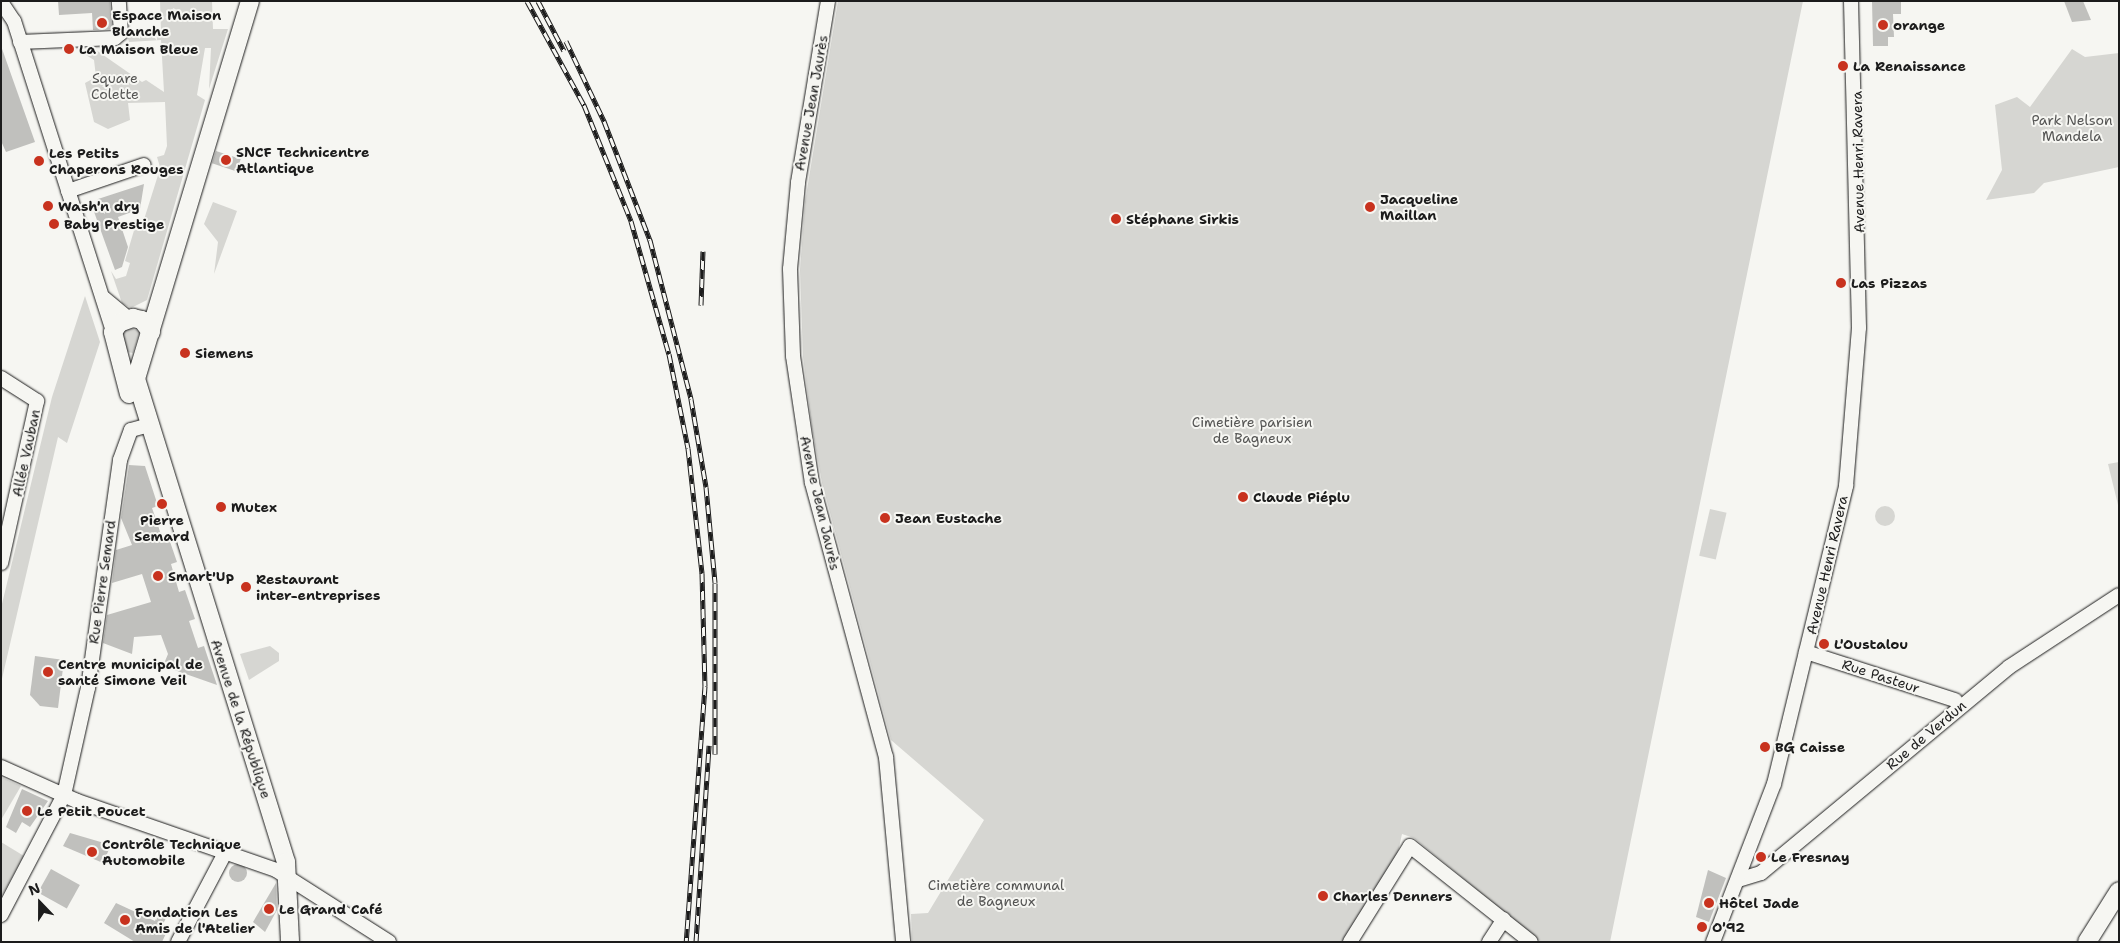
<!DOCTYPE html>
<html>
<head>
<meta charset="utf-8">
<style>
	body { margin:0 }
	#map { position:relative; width:2120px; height:943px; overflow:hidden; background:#f6f6f2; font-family:"Shantell Sans",sans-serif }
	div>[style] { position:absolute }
	.green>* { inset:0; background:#d6d6d2; transform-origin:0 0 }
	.round { border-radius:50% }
	.building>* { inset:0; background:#c0c0bd; transform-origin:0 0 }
	.roads { filter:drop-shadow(0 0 1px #1c1c1c) drop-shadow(0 0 1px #1c1c1c) }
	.minor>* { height:14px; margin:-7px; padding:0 7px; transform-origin:7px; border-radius:7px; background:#f6f6f2 }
	.major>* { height:18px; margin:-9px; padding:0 9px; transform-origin:9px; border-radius:9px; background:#f6f6f2 }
	.rail>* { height:5px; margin-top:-2.5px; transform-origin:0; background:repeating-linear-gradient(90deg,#f6f6f2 0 9px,#1c1c1c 0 18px); box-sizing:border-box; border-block:1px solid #1c1c1c }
	.dots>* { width:14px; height:14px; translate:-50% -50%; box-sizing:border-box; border:2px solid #f6f6f2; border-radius:50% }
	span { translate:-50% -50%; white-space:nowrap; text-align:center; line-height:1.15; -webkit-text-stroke:4px #f6f6f2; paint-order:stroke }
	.poi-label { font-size:14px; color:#1c1c1c; font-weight:700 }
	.left { translate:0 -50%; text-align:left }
	.park-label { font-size:14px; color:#545453 }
	.street-label { font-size:14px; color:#1c1c1c }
	.frame { position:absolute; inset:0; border:2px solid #1c1c1c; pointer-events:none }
	.north { position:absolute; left:15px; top:878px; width:50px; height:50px; -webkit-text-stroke:4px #f6f6f2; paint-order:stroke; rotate:338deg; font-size:14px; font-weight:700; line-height:20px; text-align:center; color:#1c1c1c }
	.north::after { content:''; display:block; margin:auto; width:18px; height:22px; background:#1c1c1c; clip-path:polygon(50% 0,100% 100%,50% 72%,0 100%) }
</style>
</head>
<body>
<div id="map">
	<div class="green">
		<div style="clip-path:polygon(160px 1px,212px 1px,213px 29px,228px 29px,209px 89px,211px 48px,205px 48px,197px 95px,205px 100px,147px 300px,131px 308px,122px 303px,111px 271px,116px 279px,126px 276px,130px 263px,125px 261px,135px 227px,141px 229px,159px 172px,141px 173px,160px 167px,157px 157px,164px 155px,167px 146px,165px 102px,128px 103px,130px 120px,108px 129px,94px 122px,85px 83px,96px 77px,94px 60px,81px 52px,96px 50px,142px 82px,146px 80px,164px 92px,161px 40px,129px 42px,128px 38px,128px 34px,161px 32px)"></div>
		<div style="clip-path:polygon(838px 1px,1803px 1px,1610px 942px,1541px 942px,1414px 838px,1402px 834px,1398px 852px,1345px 942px,912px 942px,911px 914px,928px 913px,984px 820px,891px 740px,822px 483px,812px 428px,803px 357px,800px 270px,805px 202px)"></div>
		<div style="clip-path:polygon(2072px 49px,2085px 57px,2119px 53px,2119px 167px,2044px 183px,2034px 193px,1986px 200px,2002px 170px,1995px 105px,2017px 97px,2030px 107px)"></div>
		<div style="clip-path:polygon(213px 202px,237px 211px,214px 274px,218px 242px,204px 224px)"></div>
		<div style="clip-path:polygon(85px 296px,100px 342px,67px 443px,58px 437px,1px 683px,1px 608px,52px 397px)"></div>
		<div style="clip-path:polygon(126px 327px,140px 331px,133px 353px,127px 352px,121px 332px)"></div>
		<div style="clip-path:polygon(2119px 462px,2119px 509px,2108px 464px)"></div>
		<div class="round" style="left:1875px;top:506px;width:20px;height:20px"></div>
		<div style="left:1710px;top:509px;width:17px;height:48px;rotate:13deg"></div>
		<div style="clip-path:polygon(270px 646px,279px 653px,279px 661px,249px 680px,240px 654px)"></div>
		<div style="clip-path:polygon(1px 777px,21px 786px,1px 820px)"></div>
		<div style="clip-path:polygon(1px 842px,24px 856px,1px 897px)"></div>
	</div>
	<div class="building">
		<div style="clip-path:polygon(58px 1px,110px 1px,112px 29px,93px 30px,92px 13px,59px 15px)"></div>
		<div style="clip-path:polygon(1872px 1px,1901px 1px,1901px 14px,1893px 14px,1894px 37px,1888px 37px,1888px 46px,1873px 46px)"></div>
		<div style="clip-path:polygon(2064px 1px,2083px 1px,2091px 20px,2072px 22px)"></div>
		<div style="clip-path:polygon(1px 46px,35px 142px,6px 152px,1px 141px)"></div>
		<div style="left:216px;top:151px;width:26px;height:13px;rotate:18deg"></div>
		<div style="clip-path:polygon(144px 184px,140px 209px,118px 217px,128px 247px,122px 267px,115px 270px,93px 209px,98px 199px)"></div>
		<div style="clip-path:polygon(129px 465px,145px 466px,158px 506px,152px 508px,157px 522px,161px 535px,167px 533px,177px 562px,171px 564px,179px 592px,185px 590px,195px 619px,189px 621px,198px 648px,204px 646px,217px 685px,163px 666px,168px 654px,161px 635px,134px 637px,132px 654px,103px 643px,107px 615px,151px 602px,142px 574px,112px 583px,116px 550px,132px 545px,121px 518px)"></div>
		<div style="clip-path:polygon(35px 656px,64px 660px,58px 708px,40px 706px,30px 695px)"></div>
		<div style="clip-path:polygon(22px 789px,48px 801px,30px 827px,22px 822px,16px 833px,6px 827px)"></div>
		<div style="clip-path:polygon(70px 833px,111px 845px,103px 863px,63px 846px)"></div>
		<div class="round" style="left:229px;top:864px;width:18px;height:18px"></div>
		<div style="left:51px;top:869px;width:33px;height:27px;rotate:29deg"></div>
		<div style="clip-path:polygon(1708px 870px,1726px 878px,1709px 922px,1696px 917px)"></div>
		<div style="clip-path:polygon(276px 883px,277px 910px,265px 932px,253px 922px)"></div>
		<div style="clip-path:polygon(116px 903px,155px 921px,158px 914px,166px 918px,163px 924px,169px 927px,162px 942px,135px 942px,104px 923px)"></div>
	</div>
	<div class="roads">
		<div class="minor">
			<div style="left:828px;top:1px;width:184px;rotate:99.4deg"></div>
			<div style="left:798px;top:183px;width:86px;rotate:95.3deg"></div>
			<div style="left:790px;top:269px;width:87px;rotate:88deg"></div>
			<div style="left:793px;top:356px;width:128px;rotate:81.5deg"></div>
			<div style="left:812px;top:483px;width:284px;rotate:74.9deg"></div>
			<div style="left:886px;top:757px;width:186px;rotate:84.7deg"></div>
			<div style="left:1px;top:2px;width:23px;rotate:56deg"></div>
			<div style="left:14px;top:21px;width:326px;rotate:72.3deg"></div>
			<div style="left:20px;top:42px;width:95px;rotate:-2.4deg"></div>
			<div style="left:115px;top:38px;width:8px;rotate:-40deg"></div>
			<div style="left:121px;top:33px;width:32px;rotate:-94deg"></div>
			<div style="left:68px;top:191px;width:80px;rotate:-18.9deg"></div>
			<div style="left:104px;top:298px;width:31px;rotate:40deg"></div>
			<div style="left:1px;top:378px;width:43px;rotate:32.6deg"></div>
			<div style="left:37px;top:401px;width:166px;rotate:102.5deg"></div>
			<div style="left:1806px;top:652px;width:157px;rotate:17.9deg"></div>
			<div style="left:1px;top:767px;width:83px;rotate:24.1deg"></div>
			<div style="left:77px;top:801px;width:211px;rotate:19.1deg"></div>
			<div style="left:276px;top:870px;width:134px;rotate:32.5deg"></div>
			<div style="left:1738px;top:880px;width:24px;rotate:-17deg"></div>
			<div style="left:1761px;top:873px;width:322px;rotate:-39.7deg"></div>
			<div style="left:2009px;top:667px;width:131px;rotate:-33.2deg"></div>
			<div style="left:1px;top:915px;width:136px;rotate:-62.3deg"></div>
			<div style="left:64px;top:795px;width:110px;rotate:-77.4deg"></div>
			<div style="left:88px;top:688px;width:230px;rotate:-82deg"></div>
			<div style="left:120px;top:460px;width:32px;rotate:-70deg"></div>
			<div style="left:131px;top:430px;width:20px;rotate:-15deg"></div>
			<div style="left:178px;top:942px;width:101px;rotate:-62.2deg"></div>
			<div style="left:1350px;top:942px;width:113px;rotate:-58deg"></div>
			<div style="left:1410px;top:846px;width:154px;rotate:38.4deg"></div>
			<div style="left:1489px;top:942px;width:27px;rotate:-57deg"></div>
			<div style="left:1713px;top:942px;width:169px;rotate:-68.9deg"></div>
			<div style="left:1774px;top:784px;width:307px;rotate:-76.4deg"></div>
			<div style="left:1846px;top:486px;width:159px;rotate:-85.3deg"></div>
			<div style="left:1859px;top:328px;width:327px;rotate:-91.4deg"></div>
		</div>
		<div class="major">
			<div style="left:250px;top:1px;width:395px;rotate:106.8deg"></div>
			<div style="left:136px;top:379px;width:506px;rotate:72.75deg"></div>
			<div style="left:286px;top:862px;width:80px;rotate:87.1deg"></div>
			<div style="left:129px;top:394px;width:64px;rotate:-104.5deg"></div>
			<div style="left:113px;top:332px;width:11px;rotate:-56deg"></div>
			<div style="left:119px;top:323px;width:15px;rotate:-20deg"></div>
			<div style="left:133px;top:318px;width:9px;rotate:13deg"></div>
			<div style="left:142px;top:320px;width:15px;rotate:53deg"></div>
			<div style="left:2087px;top:942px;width:60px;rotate:-57.9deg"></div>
		</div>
	</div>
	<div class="rail">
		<div style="left:527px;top:1px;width:119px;rotate:61.3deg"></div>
		<div style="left:584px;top:105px;width:125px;rotate:67.9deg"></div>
		<div style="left:631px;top:221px;width:138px;rotate:74.1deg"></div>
		<div style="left:669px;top:354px;width:96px;rotate:78.6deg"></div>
		<div style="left:688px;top:448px;width:126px;rotate:83.6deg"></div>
		<div style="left:702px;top:573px;width:113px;rotate:88.5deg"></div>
		<div style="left:705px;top:686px;width:257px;rotate:94.2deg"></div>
		<div style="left:538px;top:1px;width:56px;rotate:62.5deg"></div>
		<div style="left:566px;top:41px;width:89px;rotate:64.6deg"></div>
		<div style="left:604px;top:121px;width:128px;rotate:68.9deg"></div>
		<div style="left:650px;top:240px;width:164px;rotate:75.5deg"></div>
		<div style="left:691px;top:399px;width:89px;rotate:80.3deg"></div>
		<div style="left:706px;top:487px;width:96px;rotate:84.6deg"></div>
		<div style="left:715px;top:583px;width:171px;rotate:90deg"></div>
		<div style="left:701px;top:305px;width:54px;rotate:-87.9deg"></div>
		<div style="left:696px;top:942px;width:197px;rotate:-86.2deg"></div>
	</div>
	<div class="dots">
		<div style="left:102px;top:23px;background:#c8321e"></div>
		<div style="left:1883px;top:25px;background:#c8321e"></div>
		<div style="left:69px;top:49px;background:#c8321e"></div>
		<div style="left:1843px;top:66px;background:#c8321e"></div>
		<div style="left:226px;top:160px;background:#c8321e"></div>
		<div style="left:39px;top:161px;background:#c8321e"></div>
		<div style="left:48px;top:206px;background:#c8321e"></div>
		<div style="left:1370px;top:207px;background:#c8321e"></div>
		<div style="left:1116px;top:219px;background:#c8321e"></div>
		<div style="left:54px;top:224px;background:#c8321e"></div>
		<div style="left:1841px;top:283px;background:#c8321e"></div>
		<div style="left:185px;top:353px;background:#c8321e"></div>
		<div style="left:1243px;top:497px;background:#c8321e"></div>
		<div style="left:162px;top:504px;background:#c8321e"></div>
		<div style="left:221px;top:507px;background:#c8321e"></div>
		<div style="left:885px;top:518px;background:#c8321e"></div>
		<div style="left:158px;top:576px;background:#c8321e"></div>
		<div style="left:246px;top:587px;background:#c8321e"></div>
		<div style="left:1824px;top:644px;background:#c8321e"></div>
		<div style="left:48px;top:672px;background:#c8321e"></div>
		<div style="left:1765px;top:747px;background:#c8321e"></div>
		<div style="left:27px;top:811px;background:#c8321e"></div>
		<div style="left:92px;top:852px;background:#c8321e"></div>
		<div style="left:1761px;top:857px;background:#c8321e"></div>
		<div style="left:1323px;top:896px;background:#c8321e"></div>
		<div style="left:1709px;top:903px;background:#c8321e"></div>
		<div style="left:269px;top:909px;background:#c8321e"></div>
		<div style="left:125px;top:920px;background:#c8321e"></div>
		<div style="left:1702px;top:927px;background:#c8321e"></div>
	</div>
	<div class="poi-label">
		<span class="left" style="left:112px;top:23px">Espace Maison<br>Blanche</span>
		<span class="left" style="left:1893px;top:25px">orange</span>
		<span class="left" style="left:79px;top:49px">La Maison Bleue</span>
		<span class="left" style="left:1853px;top:66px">La Renaissance</span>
		<span class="left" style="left:236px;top:160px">SNCF Technicentre<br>Atlantique</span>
		<span class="left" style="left:49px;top:161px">Les Petits<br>Chaperons Rouges</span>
		<span class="left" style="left:1380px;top:207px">Jacqueline<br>Maillan</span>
		<span class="left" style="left:58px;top:206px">Wash'n dry</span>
		<span class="left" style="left:1126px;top:219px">Stéphane Sirkis</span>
		<span class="left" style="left:64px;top:224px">Baby Prestige</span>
		<span class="left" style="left:1851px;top:283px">Las Pizzas</span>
		<span class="left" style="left:195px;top:353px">Siemens</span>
		<span class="left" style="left:1253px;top:497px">Claude Piéplu</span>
		<span class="left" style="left:231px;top:507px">Mutex</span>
		<span class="left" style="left:895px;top:518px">Jean Eustache</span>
		<span style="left:162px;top:528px">Pierre<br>Semard</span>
		<span class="left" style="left:168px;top:576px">Smart'Up</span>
		<span class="left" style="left:256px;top:587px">Restaurant<br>inter-entreprises</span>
		<span class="left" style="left:1834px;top:644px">L'Oustalou</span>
		<span class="left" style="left:58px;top:672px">Centre municipal de<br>santé Simone Veil</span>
		<span class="left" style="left:1775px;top:747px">BG Caisse</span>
		<span class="left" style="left:37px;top:811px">Le Petit Poucet</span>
		<span class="left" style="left:102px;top:852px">Contrôle Technique<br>Automobile</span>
		<span class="left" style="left:1771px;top:857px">Le Fresnay</span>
		<span class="left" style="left:1333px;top:896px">Charles Denners</span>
		<span class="left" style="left:1719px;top:903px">Hôtel Jade</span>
		<span class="left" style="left:279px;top:909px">Le Grand Café</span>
		<span class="left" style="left:135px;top:920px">Fondation Les<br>Amis de l'Atelier</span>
		<span class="left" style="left:1712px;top:927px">O'92</span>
	</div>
	<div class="park-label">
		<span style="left:115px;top:86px">Square<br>Colette</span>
		<span style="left:2072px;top:128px">Park Nelson<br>Mandela</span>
		<span style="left:1252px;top:430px">Cimetière parisien<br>de Bagneux</span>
		<span style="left:996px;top:893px">Cimetière communal<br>de Bagneux</span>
	</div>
	<div class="street-label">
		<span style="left:811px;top:103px;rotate:-80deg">Avenue Jean Jaurès</span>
		<span style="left:1858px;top:162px;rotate:-91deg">Avenue Henri Ravera</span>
		<span style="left:26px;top:453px;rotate:-78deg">Allée Vauban</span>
		<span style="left:820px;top:503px;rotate:77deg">Avenue Jean Jaurès</span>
		<span style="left:1827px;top:565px;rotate:-77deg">Avenue Henri Ravera</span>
		<span style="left:102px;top:582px;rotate:-82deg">Rue Pierre Semard</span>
		<span style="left:1881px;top:676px;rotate:18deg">Rue Pasteur</span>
		<span style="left:241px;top:719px;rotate:72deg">Avenue de la République</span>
		<span style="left:1926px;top:735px;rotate:-40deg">Rue de Verdun</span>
	</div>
	<div class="frame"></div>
	<div class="north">N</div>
</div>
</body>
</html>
